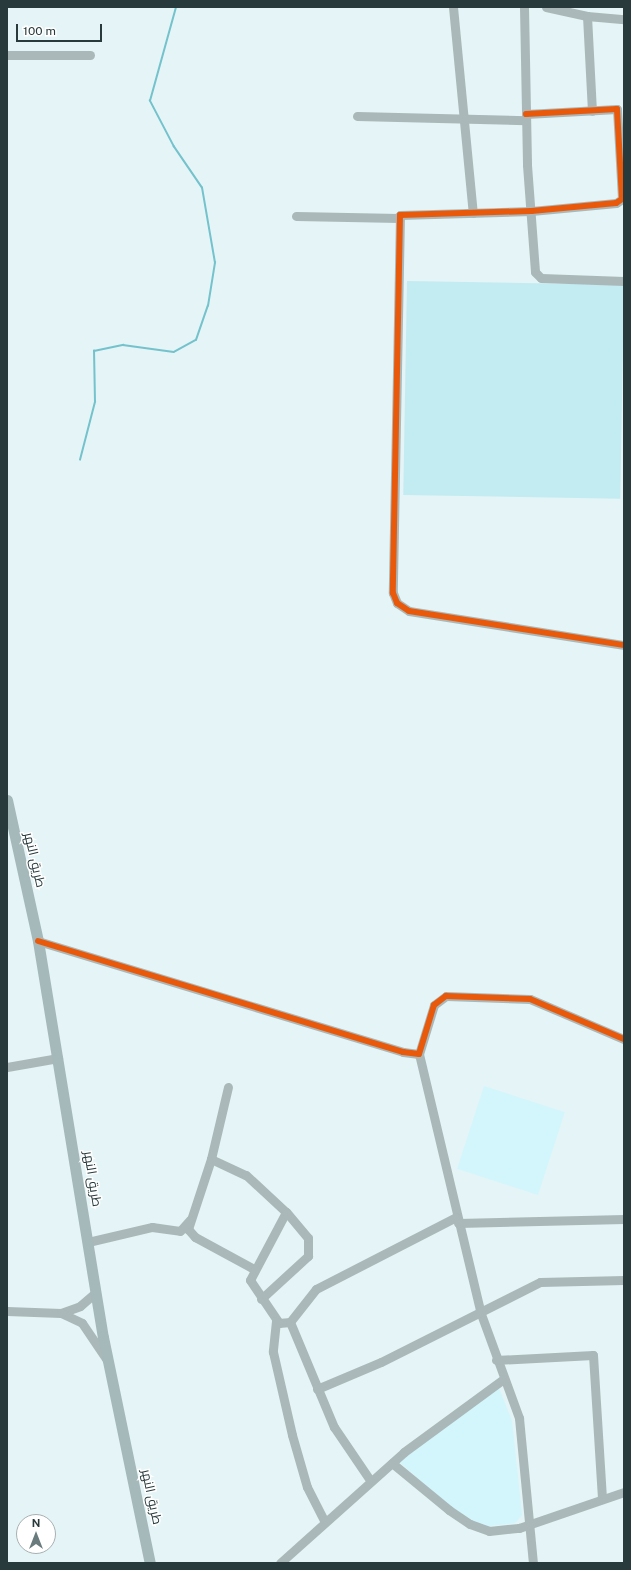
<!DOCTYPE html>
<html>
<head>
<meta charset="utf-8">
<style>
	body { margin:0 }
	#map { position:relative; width:631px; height:1570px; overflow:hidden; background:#e5f4f6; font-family:"Public Sans",Cairo,sans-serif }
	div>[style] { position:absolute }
	.built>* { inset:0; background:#d2f6fb; transform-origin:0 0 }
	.green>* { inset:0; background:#c2ecf1; transform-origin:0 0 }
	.stream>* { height:1.5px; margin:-0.75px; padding:0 0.75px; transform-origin:0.75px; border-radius:0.75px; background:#74c2cc }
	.minor>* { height:9px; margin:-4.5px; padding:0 4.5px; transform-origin:4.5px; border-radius:4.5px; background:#aab8b9 }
	.major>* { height:11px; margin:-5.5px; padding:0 5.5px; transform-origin:5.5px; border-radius:5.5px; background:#a5b8ba }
	.cycleway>* { height:6px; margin:-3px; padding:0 3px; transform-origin:3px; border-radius:3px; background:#e8590c }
	span { translate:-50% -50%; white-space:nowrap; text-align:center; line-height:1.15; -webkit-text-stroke:3px #fff; paint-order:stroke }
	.street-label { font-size:13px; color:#283a3c }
	.frame { position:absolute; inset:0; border:8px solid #283a3c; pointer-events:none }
	.north { position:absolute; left:16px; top:1514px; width:40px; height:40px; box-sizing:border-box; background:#fff; border:1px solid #a9b0b1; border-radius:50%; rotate:0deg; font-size:11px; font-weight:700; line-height:16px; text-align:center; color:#283a3c }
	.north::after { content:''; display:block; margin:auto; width:14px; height:18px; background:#6a7b7d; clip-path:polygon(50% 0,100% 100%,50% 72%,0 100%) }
	.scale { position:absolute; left:16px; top:24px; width:86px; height:18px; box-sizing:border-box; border:2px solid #283a3c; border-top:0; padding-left:5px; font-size:12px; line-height:14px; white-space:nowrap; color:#283a3c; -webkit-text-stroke:3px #fff; paint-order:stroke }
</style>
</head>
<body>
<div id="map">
	<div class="built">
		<div style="left:484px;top:1086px;width:85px;height:87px;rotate:18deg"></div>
		<div style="clip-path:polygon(499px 1388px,512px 1421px,522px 1515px,515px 1523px,483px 1527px,449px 1505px,399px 1462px)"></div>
	</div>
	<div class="green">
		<div style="left:407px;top:281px;width:217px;height:214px;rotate:1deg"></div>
	</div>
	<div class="stream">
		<div style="left:80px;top:460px;width:60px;rotate:-75.5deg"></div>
		<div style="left:95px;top:402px;width:51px;rotate:-91.1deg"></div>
		<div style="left:94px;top:351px;width:30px;rotate:-12deg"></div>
		<div style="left:123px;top:345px;width:51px;rotate:7.8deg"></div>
		<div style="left:174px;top:352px;width:25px;rotate:-29deg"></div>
		<div style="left:196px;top:340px;width:36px;rotate:-71deg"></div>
		<div style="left:208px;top:306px;width:44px;rotate:-80.8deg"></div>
		<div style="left:215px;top:263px;width:76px;rotate:-99.8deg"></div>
		<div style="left:202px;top:188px;width:50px;rotate:-124.3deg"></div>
		<div style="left:174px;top:147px;width:52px;rotate:-117.6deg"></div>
		<div style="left:150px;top:101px;width:98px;rotate:-74.5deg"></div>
	</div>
	<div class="minor">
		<div style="left:453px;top:7px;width:207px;rotate:84.5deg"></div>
		<div style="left:524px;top:7px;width:158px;rotate:88.9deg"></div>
		<div style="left:527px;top:165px;width:107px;rotate:85.7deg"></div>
		<div style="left:535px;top:272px;width:8px;rotate:45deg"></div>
		<div style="left:541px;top:278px;width:83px;rotate:2.1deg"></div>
		<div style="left:546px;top:7px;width:42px;rotate:12.4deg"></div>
		<div style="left:587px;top:16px;width:37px;rotate:5deg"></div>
		<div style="left:587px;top:16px;width:95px;rotate:87deg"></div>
		<div style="left:7px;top:55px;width:83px"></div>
		<div style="left:526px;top:114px;width:91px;rotate:-3.1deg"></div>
		<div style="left:617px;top:109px;width:90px;rotate:86.8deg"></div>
		<div style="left:622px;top:199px;width:7px;rotate:146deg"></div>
		<div style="left:616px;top:203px;width:85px;rotate:174.6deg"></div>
		<div style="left:531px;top:211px;width:131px;rotate:178.3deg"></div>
		<div style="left:400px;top:215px;width:378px;rotate:91.1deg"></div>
		<div style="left:393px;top:593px;width:11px;rotate:68deg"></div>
		<div style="left:397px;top:603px;width:14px;rotate:34deg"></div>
		<div style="left:409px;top:611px;width:218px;rotate:9deg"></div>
		<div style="left:357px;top:116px;width:169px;rotate:1.4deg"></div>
		<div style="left:296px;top:216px;width:103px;rotate:1.1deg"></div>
		<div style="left:38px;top:941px;width:382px;rotate:16.9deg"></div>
		<div style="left:403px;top:1052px;width:16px;rotate:7deg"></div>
		<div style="left:419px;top:1054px;width:51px;rotate:-73deg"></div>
		<div style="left:434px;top:1005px;width:15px;rotate:-37deg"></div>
		<div style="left:446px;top:996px;width:84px;rotate:2deg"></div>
		<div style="left:530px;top:999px;width:102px;rotate:23.1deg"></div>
		<div style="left:419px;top:1054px;width:267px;rotate:76.6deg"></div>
		<div style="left:481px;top:1314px;width:111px;rotate:69.9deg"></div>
		<div style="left:519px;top:1418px;width:146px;rotate:84.5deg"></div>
		<div style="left:7px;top:1067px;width:52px;rotate:-10deg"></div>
		<div style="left:228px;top:1087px;width:74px;rotate:103.3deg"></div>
		<div style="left:211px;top:1159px;width:74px;rotate:108.2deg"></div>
		<div style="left:188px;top:1229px;width:11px;rotate:49deg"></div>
		<div style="left:195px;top:1237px;width:67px;rotate:28.5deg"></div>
		<div style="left:211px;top:1159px;width:38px;rotate:25deg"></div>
		<div style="left:246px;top:1175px;width:54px;rotate:42.8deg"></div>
		<div style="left:286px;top:1212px;width:77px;rotate:117.9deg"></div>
		<div style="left:250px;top:1280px;width:52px;rotate:56deg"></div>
		<div style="left:279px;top:1323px;width:11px;rotate:-5deg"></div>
		<div style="left:290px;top:1322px;width:42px;rotate:-51.8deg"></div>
		<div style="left:316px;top:1289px;width:157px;rotate:-27.2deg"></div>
		<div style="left:458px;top:1223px;width:166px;rotate:-1.4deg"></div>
		<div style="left:88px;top:1242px;width:66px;rotate:-13.2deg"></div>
		<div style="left:152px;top:1227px;width:28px;rotate:8deg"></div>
		<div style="left:180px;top:1231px;width:15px;rotate:-48deg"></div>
		<div style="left:261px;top:1299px;width:64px;rotate:-42.5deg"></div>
		<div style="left:308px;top:1256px;width:18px;rotate:-90deg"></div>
		<div style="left:308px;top:1238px;width:34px;rotate:-130deg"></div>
		<div style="left:7px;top:1311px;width:54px;rotate:2.1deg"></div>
		<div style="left:61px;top:1313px;width:20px;rotate:-20deg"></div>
		<div style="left:80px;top:1306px;width:20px;rotate:-41deg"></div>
		<div style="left:61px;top:1313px;width:23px;rotate:25deg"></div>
		<div style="left:82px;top:1323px;width:45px;rotate:56deg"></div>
		<div style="left:276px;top:1321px;width:31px;rotate:96deg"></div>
		<div style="left:273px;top:1352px;width:85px;rotate:77.1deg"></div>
		<div style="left:292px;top:1435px;width:54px;rotate:73.9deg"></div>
		<div style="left:307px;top:1487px;width:39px;rotate:63deg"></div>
		<div style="left:290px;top:1322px;width:114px;rotate:67.3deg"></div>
		<div style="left:334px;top:1427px;width:64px;rotate:55.8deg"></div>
		<div style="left:496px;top:1360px;width:97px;rotate:-3deg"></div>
		<div style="left:593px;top:1355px;width:144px;rotate:86.4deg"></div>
		<div style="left:317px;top:1389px;width:69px;rotate:-22.9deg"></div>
		<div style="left:381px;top:1362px;width:178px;rotate:-26.7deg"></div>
		<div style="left:540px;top:1282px;width:84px;rotate:-1.4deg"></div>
		<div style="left:392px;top:1463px;width:74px;rotate:39.5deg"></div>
		<div style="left:449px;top:1510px;width:25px;rotate:34deg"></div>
		<div style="left:470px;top:1524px;width:20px;rotate:20deg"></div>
		<div style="left:489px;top:1531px;width:30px;rotate:-6deg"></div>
		<div style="left:519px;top:1528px;width:111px;rotate:-18.9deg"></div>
		<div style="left:280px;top:1563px;width:166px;rotate:-41.8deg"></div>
		<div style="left:404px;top:1452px;width:122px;rotate:-36.3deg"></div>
	</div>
	<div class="major">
		<div style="left:7px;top:800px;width:144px;rotate:77.6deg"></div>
		<div style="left:38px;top:941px;width:401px;rotate:80.7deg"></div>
		<div style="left:103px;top:1337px;width:231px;rotate:78.3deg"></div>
	</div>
	<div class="cycleway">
		<div style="left:526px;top:114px;width:91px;rotate:-3.1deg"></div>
		<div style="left:617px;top:109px;width:90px;rotate:86.8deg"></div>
		<div style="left:622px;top:199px;width:7px;rotate:146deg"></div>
		<div style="left:616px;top:203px;width:85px;rotate:174.6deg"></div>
		<div style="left:531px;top:211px;width:131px;rotate:178.3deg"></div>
		<div style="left:400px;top:215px;width:378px;rotate:91.1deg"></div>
		<div style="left:393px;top:593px;width:11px;rotate:68deg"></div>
		<div style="left:397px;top:603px;width:14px;rotate:34deg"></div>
		<div style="left:409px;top:611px;width:218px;rotate:9deg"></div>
		<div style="left:38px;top:941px;width:382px;rotate:16.9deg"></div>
		<div style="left:403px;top:1052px;width:16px;rotate:7deg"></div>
		<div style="left:419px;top:1054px;width:51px;rotate:-73deg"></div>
		<div style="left:434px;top:1005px;width:15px;rotate:-37deg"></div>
		<div style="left:446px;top:996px;width:84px;rotate:2deg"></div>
		<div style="left:530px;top:999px;width:102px;rotate:23.1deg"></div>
	</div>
	<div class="street-label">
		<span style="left:34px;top:860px;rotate:77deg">طريق النهر</span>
		<span style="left:92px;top:1179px;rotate:81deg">طريق النهر</span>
		<span style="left:151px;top:1497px;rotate:78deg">طريق النهر</span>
	</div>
	<div class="frame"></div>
	<div class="north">N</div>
	<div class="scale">100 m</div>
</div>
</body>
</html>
